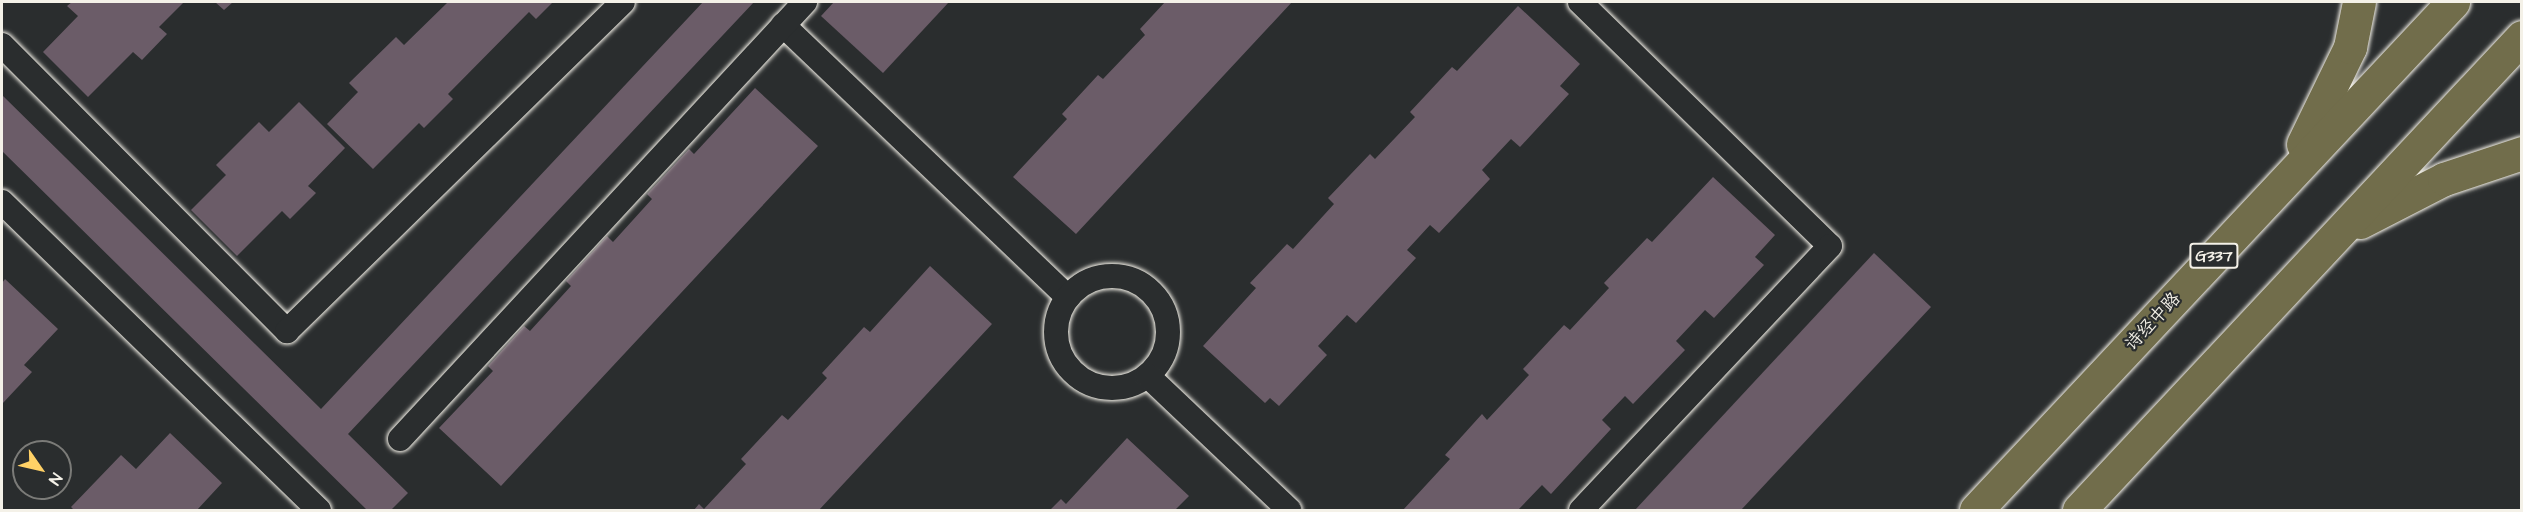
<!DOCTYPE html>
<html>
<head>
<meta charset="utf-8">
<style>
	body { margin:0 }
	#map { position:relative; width:2523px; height:512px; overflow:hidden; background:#2a2d2e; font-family:"Architects Daughter","LXGW WenKai TC",sans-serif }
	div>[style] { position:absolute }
	.building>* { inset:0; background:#6b5c68 }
	.roads { filter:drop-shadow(0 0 2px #f4f1e8) drop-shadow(0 0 2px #f4f1e8) }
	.lane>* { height:24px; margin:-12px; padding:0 12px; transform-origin:12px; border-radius:12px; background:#2a2d2e }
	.lane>.ring { margin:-12px; padding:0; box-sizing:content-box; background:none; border:24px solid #2a2d2e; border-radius:50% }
	.highway>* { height:33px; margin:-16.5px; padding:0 16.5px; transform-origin:16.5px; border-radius:16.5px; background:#716d4b }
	span { translate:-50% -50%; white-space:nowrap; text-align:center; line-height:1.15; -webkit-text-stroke:4.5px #2a2d2e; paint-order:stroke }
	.shield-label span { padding:2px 4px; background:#2a2d2e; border:2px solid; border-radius:4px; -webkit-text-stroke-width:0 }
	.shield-label { font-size:16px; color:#f4f1e8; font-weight:700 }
	.street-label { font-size:18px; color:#f4f1e8 }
	.frame { position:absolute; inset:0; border:3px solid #f4f1e8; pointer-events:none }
	.north { position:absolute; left:12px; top:440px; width:60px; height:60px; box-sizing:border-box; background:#2a2d2e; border:2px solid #7b7b78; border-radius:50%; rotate:124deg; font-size:16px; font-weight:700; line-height:24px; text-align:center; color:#f4f1e8 }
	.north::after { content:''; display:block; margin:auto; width:21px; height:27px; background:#ffd166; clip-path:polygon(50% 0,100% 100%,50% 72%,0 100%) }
</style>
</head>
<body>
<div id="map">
	<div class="building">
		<div style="clip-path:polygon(72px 2px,184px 2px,159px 27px,167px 34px,142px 60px,133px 52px,88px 97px,43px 52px,78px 16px,67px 6px)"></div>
		<div style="clip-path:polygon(215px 2px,233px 2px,224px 10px)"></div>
		<div style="clip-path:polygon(448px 2px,553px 2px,536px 19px,529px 12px,448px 94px,453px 99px,424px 128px,419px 123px,373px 169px,327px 124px,358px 92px,349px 83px,396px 37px,404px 45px)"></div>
		<div style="clip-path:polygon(703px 2px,754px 2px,348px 434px,408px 493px,391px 510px,367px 510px,2px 151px,2px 95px,321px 409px)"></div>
		<div style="clip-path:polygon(834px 2px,949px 2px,883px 73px,821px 16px)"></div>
		<div style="clip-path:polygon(1165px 2px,1292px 2px,1076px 234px,1013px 177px,1067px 119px,1062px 114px,1098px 75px,1103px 79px,1145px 35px,1140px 29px)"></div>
		<div style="clip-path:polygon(1518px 6px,1580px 64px,1560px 86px,1569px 94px,1520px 147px,1511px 139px,1482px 170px,1490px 179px,1439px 233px,1430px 225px,1407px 250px,1416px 258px,1356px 323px,1347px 315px,1318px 346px,1327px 355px,1279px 406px,1270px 398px,1265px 403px,1203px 346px,1256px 288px,1250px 283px,1287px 244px,1293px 249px,1334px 204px,1328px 198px,1370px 154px,1375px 159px,1415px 117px,1410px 112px,1452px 67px,1457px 71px)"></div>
		<div style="clip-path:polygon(755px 88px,818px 146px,501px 486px,439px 428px,493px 371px,488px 366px,524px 326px,530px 331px,571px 286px,566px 281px,607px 236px,613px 242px,652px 199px,647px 194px,689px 149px,694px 154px)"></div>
		<div style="clip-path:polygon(299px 102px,345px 148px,308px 186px,316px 193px,290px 219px,282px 211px,237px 256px,191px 210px,226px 175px,216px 165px,259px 122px,269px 132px)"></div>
		<div style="clip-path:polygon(1713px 177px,1775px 235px,1755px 257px,1764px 265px,1714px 318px,1705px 310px,1676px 341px,1685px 350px,1633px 404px,1625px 396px,1602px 420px,1611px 429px,1551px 494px,1542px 485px,1518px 510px,1403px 510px,1450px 459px,1445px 455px,1482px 414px,1487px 420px,1529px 375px,1523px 369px,1564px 325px,1570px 330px,1609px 288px,1604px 283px,1647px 238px,1652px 242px)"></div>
		<div style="clip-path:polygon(1874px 253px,1931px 307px,1741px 510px,1635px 510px)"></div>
		<div style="clip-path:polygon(930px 266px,992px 324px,819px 510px,694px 510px,699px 504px,704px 509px,746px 464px,741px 459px,782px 415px,788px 420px,827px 378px,822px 373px,864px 327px,870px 332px)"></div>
		<div style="clip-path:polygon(5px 279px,58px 329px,24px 365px,32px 372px,2px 404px,2px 283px)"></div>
		<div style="clip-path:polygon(170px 433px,222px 483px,197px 510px,74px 510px,71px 507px,121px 455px,136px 469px)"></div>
		<div style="clip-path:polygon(1127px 438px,1189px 496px,1175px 510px,1050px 510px,1061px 499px,1066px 504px)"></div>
	</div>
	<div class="roads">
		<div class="lane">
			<div style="left:1580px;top:2px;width:349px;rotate:44.3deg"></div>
			<div style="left:1830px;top:246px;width:363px;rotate:133.3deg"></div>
			<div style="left:783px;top:25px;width:394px;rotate:43.7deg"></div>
			<div style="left:2px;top:45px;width:404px;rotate:45.1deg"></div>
			<div style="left:287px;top:331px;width:470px;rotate:-44.4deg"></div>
			<div style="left:2px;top:202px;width:442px;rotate:44.2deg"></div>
			<div class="ring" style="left:1056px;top:276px;width:88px;height:88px"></div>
			<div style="left:1148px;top:376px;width:195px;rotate:43.5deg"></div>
			<div style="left:400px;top:439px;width:596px;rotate:-47.18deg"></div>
		</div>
		<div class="highway">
			<div style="left:2303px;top:144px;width:108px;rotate:-64.1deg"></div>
			<div style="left:2350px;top:47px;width:46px;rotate:-78.7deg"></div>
			<div style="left:2360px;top:222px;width:94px;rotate:-27.1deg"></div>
			<div style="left:2444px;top:179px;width:82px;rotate:-18.4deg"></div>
			<div style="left:1976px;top:510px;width:697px;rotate:-46.8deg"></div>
			<div style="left:2079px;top:510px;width:648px;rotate:-46.88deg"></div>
		</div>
	</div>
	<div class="shield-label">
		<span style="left:2214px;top:256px">G337</span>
	</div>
	<div class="street-label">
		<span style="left:2153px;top:322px;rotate:-47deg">诗经中路</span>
	</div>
	<div class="frame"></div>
	<div class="north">N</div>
</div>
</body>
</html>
